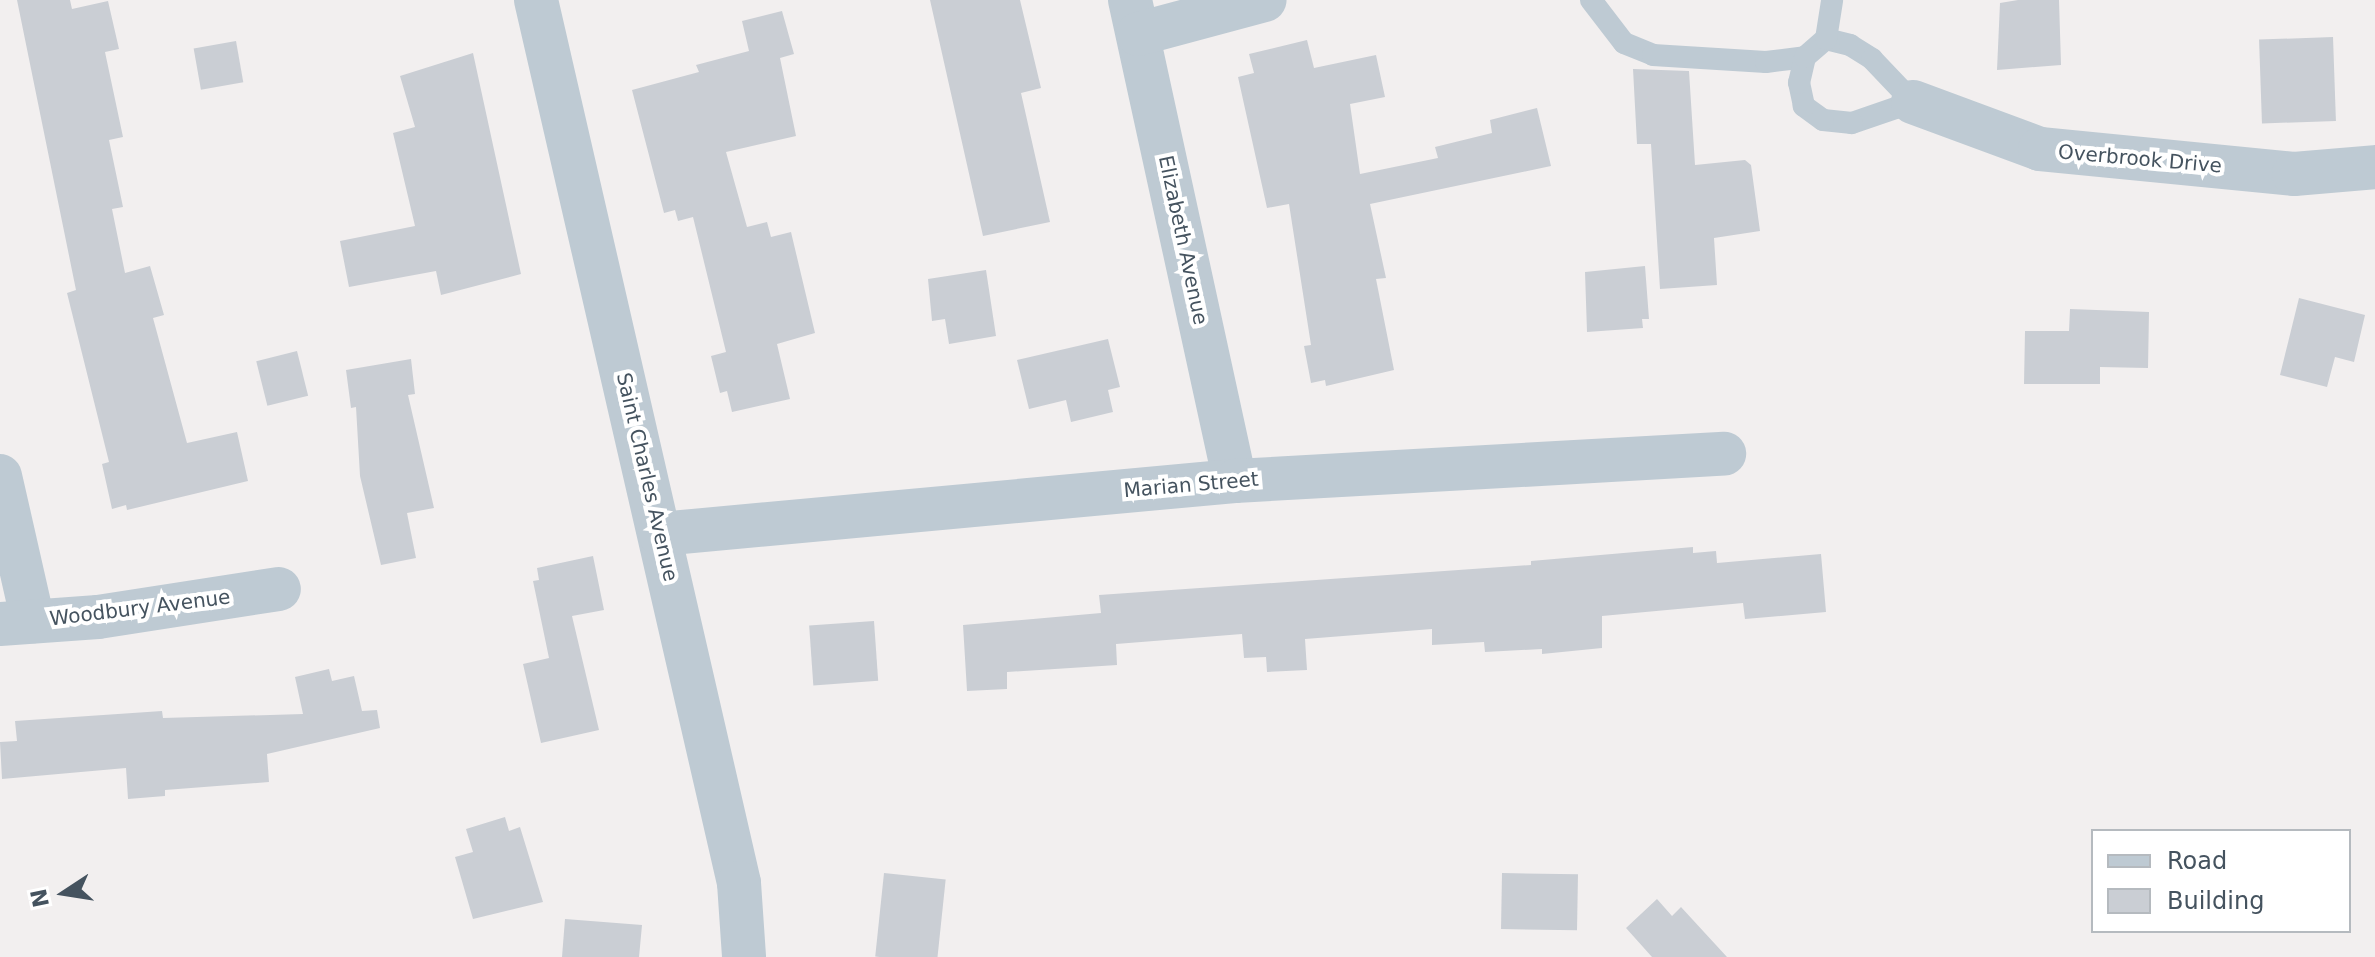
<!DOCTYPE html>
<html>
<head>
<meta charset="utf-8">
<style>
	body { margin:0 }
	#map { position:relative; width:2375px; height:957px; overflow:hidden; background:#f2efef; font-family:"DejaVu Sans",sans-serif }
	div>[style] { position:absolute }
	.building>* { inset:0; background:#caced4; transform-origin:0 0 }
	.service>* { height:22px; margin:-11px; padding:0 11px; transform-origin:11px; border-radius:11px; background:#becad3 }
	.minor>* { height:44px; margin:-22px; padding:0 22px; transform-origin:22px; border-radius:22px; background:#becad3 }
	span { translate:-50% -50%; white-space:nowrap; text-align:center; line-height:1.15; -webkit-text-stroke:8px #fff; paint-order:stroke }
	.street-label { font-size:20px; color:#45535f }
	.legend { position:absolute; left:2091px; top:829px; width:260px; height:104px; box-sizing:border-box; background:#fff; border:2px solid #b5babf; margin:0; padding:10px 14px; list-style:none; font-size:24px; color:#45535f }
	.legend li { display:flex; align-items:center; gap:16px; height:40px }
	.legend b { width:40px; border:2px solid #b5babf }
	.north { position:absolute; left:24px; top:853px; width:80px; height:80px; -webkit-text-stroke:6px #fff; paint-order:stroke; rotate:258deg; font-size:22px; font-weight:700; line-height:32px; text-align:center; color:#45535f }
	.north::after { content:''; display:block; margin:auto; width:28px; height:36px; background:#45535f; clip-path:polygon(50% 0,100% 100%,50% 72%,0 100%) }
</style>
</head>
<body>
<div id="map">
	<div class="building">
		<div style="clip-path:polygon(17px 0,70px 0,72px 9px,108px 1px,119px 49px,105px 52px,123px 137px,109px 140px,123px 207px,112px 209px,125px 273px,150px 266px,164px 315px,153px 318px,187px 443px,237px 432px,248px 481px,127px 510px,126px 505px,112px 509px,102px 464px,109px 462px,67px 293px,76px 290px)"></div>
		<div style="clip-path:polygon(930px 0,1020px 0,1041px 88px,1021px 93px,1050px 222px,983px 236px)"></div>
		<div style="clip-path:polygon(2018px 0,2059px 0,2061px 65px,1997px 70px,2000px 3px)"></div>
		<div style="clip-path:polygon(782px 11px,794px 54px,780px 58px,796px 136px,726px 152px,747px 227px,767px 222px,771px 237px,791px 232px,815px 333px,777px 344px,790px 399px,732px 412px,727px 391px,720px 393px,711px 356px,726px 352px,693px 217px,678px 221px,675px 210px,664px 213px,632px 90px,699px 72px,696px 65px,749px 51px,742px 21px)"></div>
		<div style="left:2333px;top:37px;width:84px;height:74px;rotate:88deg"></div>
		<div style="clip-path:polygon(1307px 40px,1314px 68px,1376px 55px,1385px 97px,1350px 104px,1360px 174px,1438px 158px,1435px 147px,1492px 133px,1490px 120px,1537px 108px,1551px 166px,1370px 204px,1386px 278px,1376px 279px,1394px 370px,1326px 386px,1325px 380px,1311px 383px,1304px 346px,1311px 345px,1289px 204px,1267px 208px,1238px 77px,1254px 73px,1249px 54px)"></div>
		<div style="left:236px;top:41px;width:42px;height:43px;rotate:80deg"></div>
		<div style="clip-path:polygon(473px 53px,521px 274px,441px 295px,436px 271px,349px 287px,340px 241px,415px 226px,393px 133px,415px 127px,400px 76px)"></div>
		<div style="clip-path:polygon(1633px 69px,1689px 71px,1695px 165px,1745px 160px,1751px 165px,1760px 231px,1714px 238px,1717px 285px,1660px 289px,1651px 144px,1637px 144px)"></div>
		<div style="clip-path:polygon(1645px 266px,1649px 319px,1642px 319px,1643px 328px,1587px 332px,1585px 272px)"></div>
		<div style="clip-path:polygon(986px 270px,996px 336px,949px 344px,945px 319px,932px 321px,928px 279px)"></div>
		<div style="clip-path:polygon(2299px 298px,2365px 315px,2354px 362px,2335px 357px,2327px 387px,2280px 375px)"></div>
		<div style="clip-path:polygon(2070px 309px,2149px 312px,2148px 368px,2100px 367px,2100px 384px,2024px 384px,2025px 331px,2069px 331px)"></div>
		<div style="clip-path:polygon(1108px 339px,1120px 387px,1108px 390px,1113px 412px,1071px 422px,1066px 400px,1029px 409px,1017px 360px)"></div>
		<div style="left:297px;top:351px;width:46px;height:42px;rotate:76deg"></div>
		<div style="clip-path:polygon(411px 359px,415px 394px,408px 395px,434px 508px,407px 513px,416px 558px,381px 565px,360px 476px,356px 407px,351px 408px,346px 370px)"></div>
		<div style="clip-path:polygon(1693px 547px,1693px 553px,1716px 551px,1717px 563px,1821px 554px,1826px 612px,1745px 619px,1743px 603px,1602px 616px,1602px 648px,1542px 654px,1542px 649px,1485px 652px,1484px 642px,1432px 645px,1432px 629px,1305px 639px,1307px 670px,1267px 672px,1266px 657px,1244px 658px,1242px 634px,1116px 644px,1117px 665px,1007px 672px,1007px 689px,967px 691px,963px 625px,1101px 613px,1099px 595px,1531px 565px,1531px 561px)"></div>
		<div style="clip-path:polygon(593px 556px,604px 610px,572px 616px,599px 730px,541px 743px,523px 664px,549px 658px,533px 581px,539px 580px,537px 568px)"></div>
		<div style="left:874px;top:621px;width:60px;height:65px;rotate:86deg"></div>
		<div style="clip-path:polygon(329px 669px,332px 681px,354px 676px,362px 711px,377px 710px,380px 728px,267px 754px,269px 782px,165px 790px,165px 796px,128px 799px,126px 768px,2px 779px,0 742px,17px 741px,15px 721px,162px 711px,163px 718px,303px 714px,295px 677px)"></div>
		<div style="clip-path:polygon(505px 817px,509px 831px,520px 827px,543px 902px,473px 919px,455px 857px,473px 852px,466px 829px)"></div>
		<div style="left:884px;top:873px;width:62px;height:84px;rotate:6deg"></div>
		<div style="left:1502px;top:873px;width:76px;height:56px;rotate:1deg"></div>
		<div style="clip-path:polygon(1657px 899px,1672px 916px,1681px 907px,1727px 957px,1652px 957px,1626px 928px)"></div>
		<div style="clip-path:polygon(565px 919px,642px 925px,639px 957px,562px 957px)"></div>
	</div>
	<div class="service">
		<div style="left:1591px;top:0;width:54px;rotate:52.5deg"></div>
		<div style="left:1624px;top:43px;width:31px;rotate:22deg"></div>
		<div style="left:1653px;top:55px;width:113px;rotate:3.5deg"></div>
		<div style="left:1766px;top:62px;width:39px;rotate:-7deg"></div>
		<div style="left:1826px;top:39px;width:25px;rotate:14deg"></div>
		<div style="left:1850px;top:45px;width:26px;rotate:32deg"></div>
		<div style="left:1872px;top:59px;width:59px;rotate:46.4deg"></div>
		<div style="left:1913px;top:102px;width:65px;rotate:161deg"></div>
		<div style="left:1852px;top:123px;width:29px;rotate:-174deg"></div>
		<div style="left:1823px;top:120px;width:24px;rotate:-144deg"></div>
		<div style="left:1804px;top:106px;width:24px;rotate:-102deg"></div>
		<div style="left:1799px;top:83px;width:27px;rotate:-77deg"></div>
		<div style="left:1805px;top:57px;width:28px;rotate:-41deg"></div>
		<div style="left:1826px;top:39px;width:39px;rotate:-81deg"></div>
	</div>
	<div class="minor">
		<div style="left:536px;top:0;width:906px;rotate:77.05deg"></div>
		<div style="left:739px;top:883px;width:74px;rotate:86.1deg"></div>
		<div style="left:1130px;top:0;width:492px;rotate:77.7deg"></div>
		<div style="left:1138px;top:34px;width:131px;rotate:-15deg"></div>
		<div style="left:1913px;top:102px;width:135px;rotate:20.3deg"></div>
		<div style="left:2040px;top:149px;width:255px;rotate:5.6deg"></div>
		<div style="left:2294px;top:174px;width:81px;rotate:-4.9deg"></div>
		<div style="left:0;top:476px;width:149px;rotate:77.2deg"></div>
		<div style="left:660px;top:534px;width:577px;rotate:-5.27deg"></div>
		<div style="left:1235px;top:481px;width:490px;rotate:-3.2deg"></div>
		<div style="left:0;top:624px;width:98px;rotate:-4.1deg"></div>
		<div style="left:98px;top:617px;width:183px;rotate:-8.8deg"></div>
	</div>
	<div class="street-label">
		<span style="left:2140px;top:159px;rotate:5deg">Overbrook Drive</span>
		<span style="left:1183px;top:240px;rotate:78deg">Elizabeth Avenue</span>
		<span style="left:647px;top:477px;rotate:77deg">Saint Charles Avenue</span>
		<span style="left:1191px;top:485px;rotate:-5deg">Marian Street</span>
		<span style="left:140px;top:608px;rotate:-7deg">Woodbury Avenue</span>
	</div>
	<ul class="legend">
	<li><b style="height:10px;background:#becad3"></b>Road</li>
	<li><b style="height:22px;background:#caced4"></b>Building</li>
	</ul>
	<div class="north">N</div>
</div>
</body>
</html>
